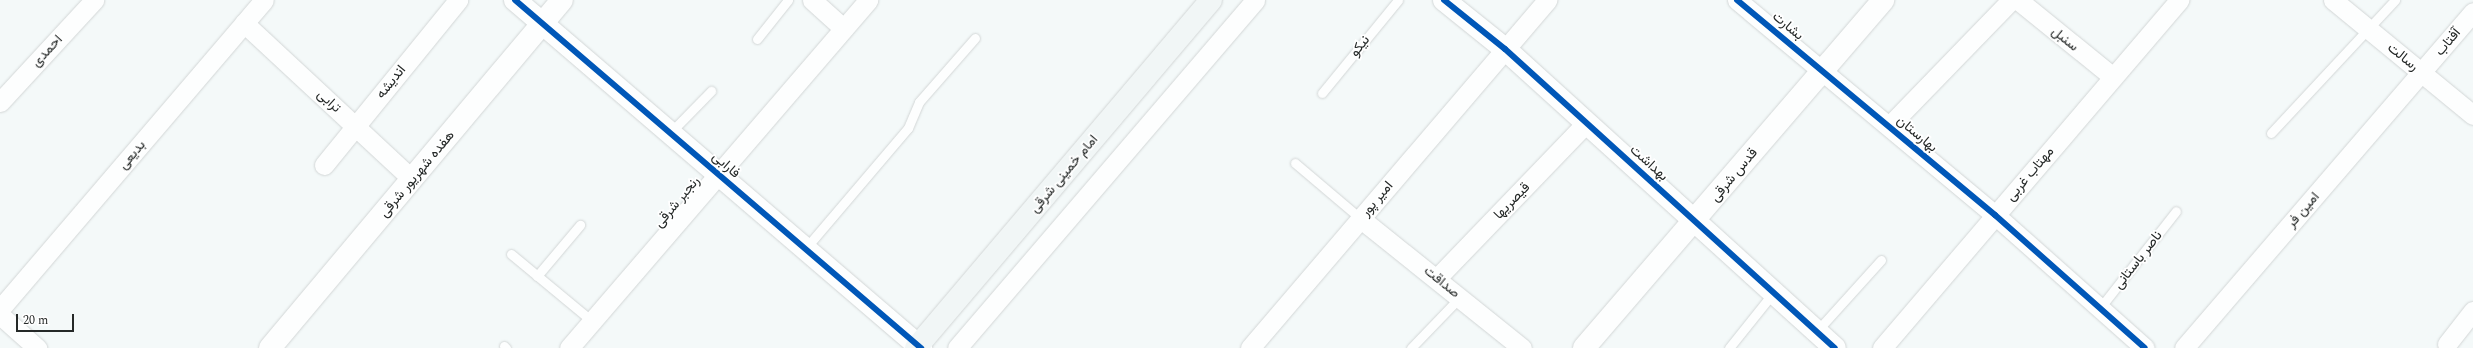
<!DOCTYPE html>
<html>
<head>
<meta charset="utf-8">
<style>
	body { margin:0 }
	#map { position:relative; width:2473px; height:348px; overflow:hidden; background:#f4f9f9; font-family:Spectral,Vazirmatn,serif }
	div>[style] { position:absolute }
	.roads { filter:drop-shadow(0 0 1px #d2d6d6) drop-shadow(0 0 1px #d2d6d6) }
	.service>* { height:9px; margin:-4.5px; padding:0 4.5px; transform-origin:4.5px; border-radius:4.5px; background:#fdfefe }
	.minor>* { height:19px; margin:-9.5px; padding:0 9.5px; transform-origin:9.5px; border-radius:9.5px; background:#fdfefe }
	.tertiary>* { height:22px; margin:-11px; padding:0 11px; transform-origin:11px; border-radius:11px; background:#fdfefe }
	.secondary>* { height:22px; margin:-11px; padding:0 11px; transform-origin:11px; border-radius:11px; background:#f1f6f6 }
	.cycleway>* { height:6px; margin:-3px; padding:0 3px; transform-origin:3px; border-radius:3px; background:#0057b8 }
	span { translate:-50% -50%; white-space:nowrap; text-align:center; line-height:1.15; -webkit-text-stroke:3.5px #fff; paint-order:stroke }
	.street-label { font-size:14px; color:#252928 }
	.scale { position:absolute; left:16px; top:314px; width:58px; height:18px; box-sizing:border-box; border:2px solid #252928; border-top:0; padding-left:5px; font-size:12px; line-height:14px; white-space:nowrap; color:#252928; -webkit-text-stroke:3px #fff; paint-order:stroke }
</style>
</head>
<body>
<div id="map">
	<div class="roads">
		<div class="service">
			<div style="left:757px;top:39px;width:50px;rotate:-51.5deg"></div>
			<div style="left:1322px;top:93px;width:120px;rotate:-50.7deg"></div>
			<div style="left:670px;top:133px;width:59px;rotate:-45.7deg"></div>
			<div style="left:2271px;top:133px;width:182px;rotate:-47deg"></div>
			<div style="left:1295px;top:163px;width:87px;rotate:40.3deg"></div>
			<div style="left:805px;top:249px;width:159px;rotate:-49.6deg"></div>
			<div style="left:908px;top:128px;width:28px;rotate:-67deg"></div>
			<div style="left:919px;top:102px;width:85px;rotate:-48.8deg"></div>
			<div style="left:511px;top:254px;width:105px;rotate:39.6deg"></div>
			<div style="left:537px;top:276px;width:67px;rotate:-49.9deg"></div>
			<div style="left:2100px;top:308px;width:123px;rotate:-51.9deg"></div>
			<div style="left:1816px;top:332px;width:97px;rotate:-47.9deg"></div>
			<div style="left:504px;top:346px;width:3px;rotate:45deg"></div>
			<div style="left:1411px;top:348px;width:71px;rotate:-46.1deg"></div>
			<div style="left:1729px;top:348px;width:70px;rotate:-51.3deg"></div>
		</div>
		<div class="minor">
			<div style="left:812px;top:0;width:42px;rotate:42.1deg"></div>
			<div style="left:1737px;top:0;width:336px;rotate:39.8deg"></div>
			<div style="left:1995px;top:215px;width:200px;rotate:41.6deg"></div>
			<div style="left:2018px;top:0;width:122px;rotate:39deg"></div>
			<div style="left:2333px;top:0;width:181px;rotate:39.4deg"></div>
			<div style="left:244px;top:23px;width:229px;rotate:42.9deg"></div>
			<div style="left:0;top:102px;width:139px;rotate:-47.3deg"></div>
			<div style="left:1889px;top:126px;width:175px;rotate:-45.9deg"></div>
			<div style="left:324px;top:165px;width:213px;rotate:-50.9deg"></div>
			<div style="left:1361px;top:219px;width:206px;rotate:38.7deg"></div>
			<div style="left:1437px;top:278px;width:215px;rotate:-46.1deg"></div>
			<div style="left:0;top:309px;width:406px;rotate:-49.5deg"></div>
			<div style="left:0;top:315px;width:50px;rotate:41.7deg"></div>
			<div style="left:2447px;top:344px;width:42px;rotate:-51.8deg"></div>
			<div style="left:569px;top:348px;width:459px;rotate:-49.3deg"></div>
			<div style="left:957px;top:348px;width:458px;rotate:-49.4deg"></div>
			<div style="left:1250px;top:348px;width:458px;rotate:-49.5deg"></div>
			<div style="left:1882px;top:348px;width:458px;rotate:-49.5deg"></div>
			<div style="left:2184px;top:348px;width:443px;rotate:-49.3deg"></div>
		</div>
		<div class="tertiary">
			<div style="left:515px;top:0;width:535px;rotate:40.6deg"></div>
			<div style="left:1444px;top:0;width:78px;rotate:38.8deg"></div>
			<div style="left:1505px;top:49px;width:445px;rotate:42.2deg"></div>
			<div style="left:270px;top:348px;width:454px;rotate:-50deg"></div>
			<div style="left:1584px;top:348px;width:459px;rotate:-49.3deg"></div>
		</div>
		<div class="secondary">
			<div style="left:916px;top:348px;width:456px;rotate:-49.7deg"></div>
		</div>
	</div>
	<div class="cycleway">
		<div style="left:515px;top:0;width:535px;rotate:40.6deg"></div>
		<div style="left:1444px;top:0;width:78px;rotate:38.8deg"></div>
		<div style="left:1505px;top:49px;width:445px;rotate:42.2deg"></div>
		<div style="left:1737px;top:0;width:336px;rotate:39.8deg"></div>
		<div style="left:1995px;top:215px;width:200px;rotate:41.6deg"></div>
	</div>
	<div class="street-label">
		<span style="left:1788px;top:26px;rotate:40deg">بشارت</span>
		<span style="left:2065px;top:39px;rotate:39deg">سنبل</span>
		<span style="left:2448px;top:42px;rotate:-50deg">آفتاب</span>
		<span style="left:1360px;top:46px;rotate:-51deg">نیکو</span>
		<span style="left:47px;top:51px;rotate:-47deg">احمدی</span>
		<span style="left:2403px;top:57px;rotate:39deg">رسالت</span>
		<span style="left:391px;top:82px;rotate:-51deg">اندیشه</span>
		<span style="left:329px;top:101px;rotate:42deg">ترابی</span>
		<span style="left:1917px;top:134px;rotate:40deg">بهارستان</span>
		<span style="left:132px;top:155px;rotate:-50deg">بدیعی</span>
		<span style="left:1649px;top:163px;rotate:42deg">بهداشت</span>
		<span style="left:726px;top:165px;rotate:41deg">فارابی</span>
		<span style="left:417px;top:174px;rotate:-50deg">هفده شهریور شرقی</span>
		<span style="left:1064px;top:174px;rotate:-50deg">امام خمینی شرقی</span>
		<span style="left:2030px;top:174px;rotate:-50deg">مهتاب غربی</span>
		<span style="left:1734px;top:175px;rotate:-50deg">قدس شرقی</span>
		<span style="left:1377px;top:199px;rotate:-50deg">امیر پور</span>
		<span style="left:1512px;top:201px;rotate:-46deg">قیصریها</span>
		<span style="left:677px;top:202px;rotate:-50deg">رنجبر شرقی</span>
		<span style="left:2303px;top:210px;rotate:-49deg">امین فر</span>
		<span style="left:2138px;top:260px;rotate:-52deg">ناصر باستانی</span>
		<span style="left:1442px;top:282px;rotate:39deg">صداقت</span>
	</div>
	<div class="scale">20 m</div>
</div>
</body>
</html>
